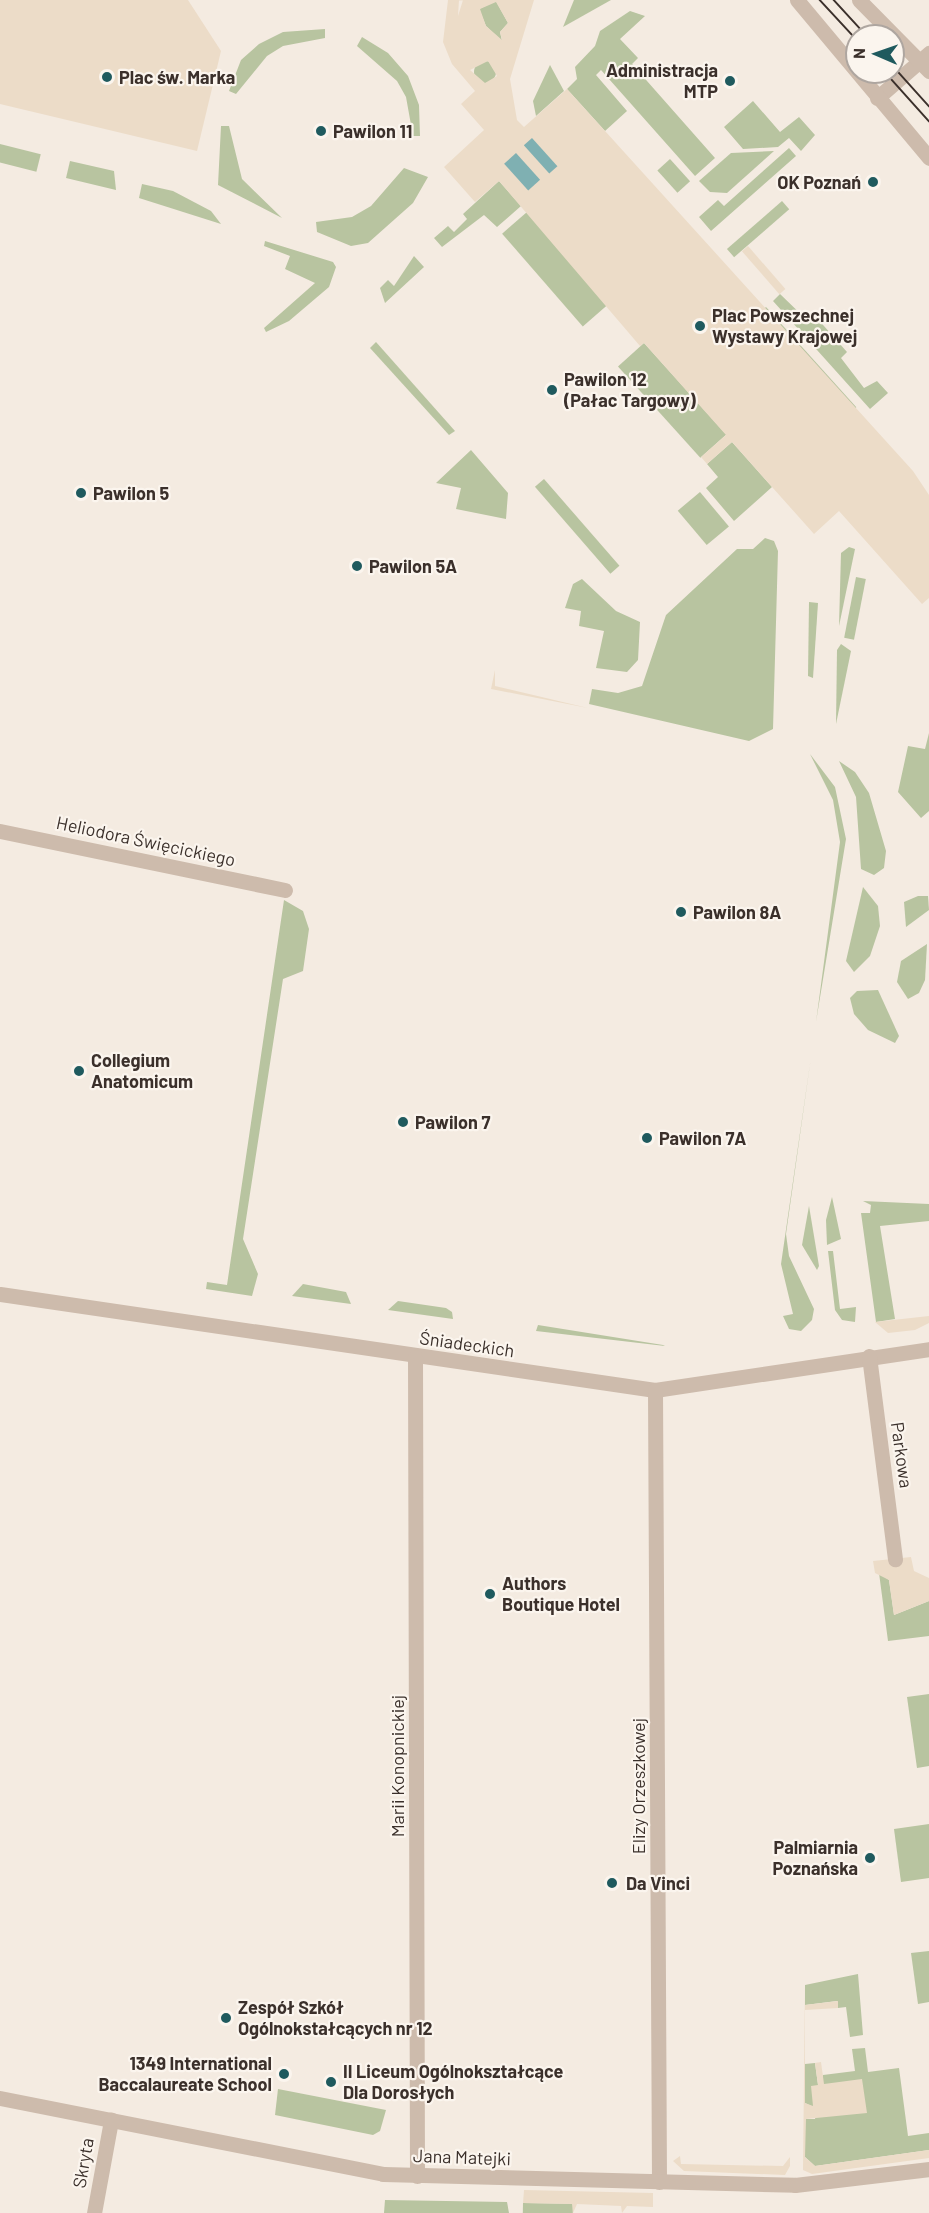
<!DOCTYPE html>
<html>
<head>
<meta charset="utf-8">
<style>
	body { margin:0 }
	#map { position:relative; width:929px; height:2213px; overflow:hidden; background:#f4ebe1; font-family:Barlow,sans-serif }
	div>[style] { position:absolute }
	.green>* { inset:0; background:#b8c4a0; transform-origin:0 0 }
	.round { border-radius:50% }
	.plaza>* { inset:0; background:#ecdcc8; transform-origin:0 0 }
	.water>* { inset:0; background:#7fb0b2; transform-origin:0 0 }
	.minor>* { height:15px; margin:-7.5px; padding:0 7.5px; transform-origin:7.5px; border-radius:7.5px; background:#cdbbac }
	.tertiary>* { height:15px; margin:-7.5px; padding:0 7.5px; transform-origin:7.5px; border-radius:7.5px; background:#cdbbac }
	.tram>* { height:1.5px; margin:-0.75px; padding:0 0.75px; transform-origin:0.75px; border-radius:0.75px; background:#3b302b }
	.dots>* { width:16px; height:16px; translate:-50% -50%; box-sizing:border-box; border:3px solid #fbf5ee; border-radius:50% }
	span { translate:-50% -50%; white-space:nowrap; text-align:center; line-height:1.15; -webkit-text-stroke:4.5px #fbf5ee; paint-order:stroke }
	.poi-label { font-size:18px; color:#3b302b; font-weight:700 }
	.right { translate:-100% -50%; text-align:right }
	.left { translate:0 -50%; text-align:left }
	.street-label { font-size:18px; color:#3b302b }
	.north { position:absolute; left:845px; top:24px; width:60px; height:60px; box-sizing:border-box; background:#fbf5ee; border:2px solid #aea6a0; border-radius:50%; rotate:272deg; font-size:16px; font-weight:700; line-height:24px; text-align:center; color:#3b302b }
	.north::after { content:''; display:block; margin:auto; width:21px; height:27px; background:#1f5a5e; clip-path:polygon(50% 0,100% 100%,50% 72%,0 100%) }
</style>
</head>
<body>
<div id="map">
	<div class="green">
		<div style="clip-path:polygon(574px 0,611px 0,563px 27px)"></div>
		<div style="clip-path:polygon(496px 1px,508px 23px,500px 32px,502px 41px,486px 26px,479px 9px)"></div>
		<div style="clip-path:polygon(630px 11px,645px 16px,620px 39px,638px 58px,632px 64px,715px 158px,695px 176px,601px 70px,596px 75px,627px 111px,605px 131px,567px 89px,577px 79px,575px 67px,595px 46px,600px 31px)"></div>
		<div style="clip-path:polygon(325px 29px,325px 38px,283px 46px,267px 56px,236px 94px,229px 91px,241px 60px,259px 44px,283px 32px)"></div>
		<div style="clip-path:polygon(362px 37px,388px 53px,408px 76px,419px 105px,420px 136px,413px 136px,406px 97px,397px 81px,357px 46px)"></div>
		<div class="round" style="left:474px;top:61px;width:22px;height:22px"></div>
		<div style="clip-path:polygon(550px 65px,564px 91px,536px 116px,533px 101px)"></div>
		<div style="clip-path:polygon(753px 101px,780px 132px,799px 117px,815px 135px,801px 151px,789px 138px,778px 147px,743px 149px,724px 127px)"></div>
		<div style="clip-path:polygon(221px 126px,229px 126px,242px 179px,282px 218px,218px 185px)"></div>
		<div style="left:0;top:144px;width:42px;height:18px;rotate:14deg"></div>
		<div style="clip-path:polygon(789px 148px,796px 156px,711px 231px,699px 217px,718px 200px,724px 206px)"></div>
		<div style="clip-path:polygon(774px 151px,727px 193px,710px 192px,699px 181px,731px 153px)"></div>
		<div style="left:670px;top:159px;width:30px;height:17px;rotate:48deg"></div>
		<div style="clip-path:polygon(70px 161px,114px 171px,116px 190px,66px 178px)"></div>
		<div style="clip-path:polygon(404px 168px,428px 177px,413px 203px,368px 243px,351px 246px,317px 232px,316px 222px,352px 217px,371px 206px)"></div>
		<div style="clip-path:polygon(499px 181px,521px 206px,497px 227px,484px 215px,442px 247px,434px 238px,448px 226px,454px 232px,467px 219px,463px 214px)"></div>
		<div style="clip-path:polygon(142px 184px,173px 191px,211px 211px,221px 224px,139px 198px)"></div>
		<div style="left:782px;top:201px;width:11px;height:73px;rotate:49deg"></div>
		<div style="left:527px;top:212px;width:123px;height:33px;rotate:49deg"></div>
		<div style="clip-path:polygon(265px 241px,333px 262px,336px 267px,329px 287px,289px 321px,266px 332px,264px 328px,315px 283px,285px 269px,290px 256px,264px 246px)"></div>
		<div style="clip-path:polygon(414px 256px,424px 267px,385px 303px,380px 288px,388px 280px,394px 286px)"></div>
		<div style="clip-path:polygon(780px 294px,809px 322px,816px 317px,847px 352px,841px 358px,864px 388px,877px 381px,888px 393px,870px 409px,773px 301px)"></div>
		<div style="left:766px;top:307px;width:135px;height:4px;rotate:48deg"></div>
		<div style="clip-path:polygon(376px 342px,455px 431px,449px 435px,370px 348px)"></div>
		<div style="left:644px;top:343px;width:123px;height:35px;rotate:48deg"></div>
		<div style="clip-path:polygon(732px 442px,772px 487px,734px 521px,706px 488px,718px 477px,707px 464px)"></div>
		<div style="clip-path:polygon(471px 450px,508px 493px,506px 519px,456px 509px,461px 488px,436px 483px)"></div>
		<div style="left:544px;top:479px;width:115px;height:12px;rotate:49deg"></div>
		<div style="left:700px;top:492px;width:45px;height:29px;rotate:50deg"></div>
		<div style="clip-path:polygon(765px 538px,774px 541px,778px 551px,773px 729px,749px 741px,589px 704px,592px 689px,618px 693px,642px 686px,666px 615px,737px 549px,753px 549px)"></div>
		<div style="clip-path:polygon(849px 547px,855px 549px,839px 626px,841px 553px)"></div>
		<div style="left:856px;top:577px;width:10px;height:62px;rotate:11deg"></div>
		<div style="clip-path:polygon(582px 579px,616px 611px,640px 622px,638px 660px,627px 672px,596px 668px,604px 631px,579px 626px,581px 611px,565px 608px,573px 584px)"></div>
		<div style="clip-path:polygon(809px 602px,818px 603px,813px 678px,808px 676px)"></div>
		<div style="clip-path:polygon(841px 644px,851px 651px,836px 724px,837px 650px)"></div>
		<div style="clip-path:polygon(929px 733px,929px 811px,921px 818px,898px 792px,908px 746px,925px 749px)"></div>
		<div style="clip-path:polygon(810px 754px,835px 787px,846px 839px,816px 1022px,840px 842px,833px 800px)"></div>
		<div style="clip-path:polygon(839px 761px,855px 772px,869px 793px,886px 851px,884px 868px,874px 875px,861px 869px,856px 797px)"></div>
		<div style="clip-path:polygon(863px 887px,878px 906px,880px 926px,870px 956px,854px 972px,846px 961px)"></div>
		<div style="clip-path:polygon(918px 896px,928px 896px,929px 910px,906px 927px,904px 902px)"></div>
		<div style="clip-path:polygon(284px 900px,303px 911px,309px 929px,303px 971px,283px 979px,243px 1239px,258px 1274px,252px 1296px,206px 1289px,207px 1282px,227px 1285px)"></div>
		<div style="clip-path:polygon(927px 944px,925px 980px,919px 993px,908px 999px,897px 982px,901px 961px)"></div>
		<div style="clip-path:polygon(857px 991px,878px 990px,899px 1036px,895px 1043px,868px 1030px,854px 1014px,850px 998px)"></div>
		<div style="clip-path:polygon(811px 1057px,786px 1234px,789px 1256px,814px 1309px,812px 1320px,801px 1331px,789px 1329px,783px 1316px,793px 1314px,781px 1264px)"></div>
		<div style="clip-path:polygon(832px 1197px,841px 1239px,827px 1245px,826px 1220px)"></div>
		<div style="clip-path:polygon(863px 1201px,929px 1204px,929px 1221px,880px 1226px,895px 1319px,876px 1322px,861px 1213px,870px 1213px,871px 1205px)"></div>
		<div style="clip-path:polygon(809px 1206px,819px 1266px,817px 1270px,802px 1245px)"></div>
		<div style="clip-path:polygon(828px 1251px,833px 1251px,840px 1309px,856px 1307px,855px 1322px,842px 1320px,835px 1310px)"></div>
		<div style="clip-path:polygon(303px 1284px,346px 1292px,351px 1304px,292px 1296px)"></div>
		<div style="clip-path:polygon(398px 1301px,446px 1308px,452px 1312px,453px 1319px,388px 1310px)"></div>
		<div style="clip-path:polygon(538px 1325px,663px 1345px,665px 1346px,536px 1331px)"></div>
		<div style="clip-path:polygon(879px 1573px,889px 1580px,894px 1615px,929px 1601px,929px 1636px,888px 1641px)"></div>
		<div style="clip-path:polygon(929px 1694px,929px 1766px,917px 1768px,907px 1697px)"></div>
		<div style="clip-path:polygon(929px 1824px,929px 1878px,901px 1882px,894px 1829px)"></div>
		<div style="clip-path:polygon(929px 1951px,929px 2002px,918px 2004px,911px 1953px)"></div>
		<div style="clip-path:polygon(858px 1974px,863px 2035px,850px 2037px,846px 2007px,838px 2008px,837px 2001px,805px 2005px,805px 1985px)"></div>
		<div style="clip-path:polygon(865px 2048px,868px 2072px,899px 2068px,908px 2136px,929px 2133px,929px 2150px,815px 2166px,805px 2157px,805px 2119px,815px 2119px,823px 2075px,855px 2071px,852px 2049px)"></div>
		<div style="clip-path:polygon(815px 2063px,818px 2085px,813px 2107px,805px 2103px,805px 2064px)"></div>
		<div style="clip-path:polygon(278px 2089px,386px 2110px,380px 2131px,373px 2135px,275px 2115px)"></div>
		<div style="clip-path:polygon(385px 2200px,507px 2202px,509px 2213px,384px 2213px)"></div>
		<div style="left:523px;top:2203px;width:50px;height:10px;rotate:1deg"></div>
	</div>
	<div class="plaza">
		<div style="clip-path:polygon(0 0,188px 0,221px 51px,197px 151px,0 104px)"></div>
		<div style="clip-path:polygon(evenodd,448px 0,459px 0,458px 16px,463px 0,534px 0,510px 79px,517px 120px,524px 127px,567px 89px,913px 471px,929px 495px,929px 598px,922px 604px,839px 511px,814px 534px,732px 442px,707px 464px,701px 457px,726px 435px,644px 343px,640px 346px,499px 181px,475px 202px,444px 167px,484px 130px,461px 104px,475px 91px,452px 64px,443px 42px,448px 0,496px 2px,508px 23px,500px 32px,502px 40px,486px 26px,480px 9px,496px 2px,448px 0,488px 61px,497px 76px,485px 83px,470px 70px,488px 61px)"></div>
		<div style="left:748px;top:246px;width:57px;height:8px;rotate:49deg"></div>
		<div style="clip-path:polygon(495px 670px,495px 686px,588px 708px,491px 689px)"></div>
		<div style="clip-path:polygon(929px 1316px,929px 1323px,915px 1330px,888px 1333px,875px 1322px)"></div>
		<div style="clip-path:polygon(911px 1557px,914px 1571px,929px 1578px,929px 1601px,894px 1615px,889px 1580px,875px 1573px,873px 1561px)"></div>
		<div style="clip-path:polygon(805px 1985px,805px 2005px,838px 2001px,838px 2008px,805px 2010px,805px 2103px,813px 2106px,811px 2086px,818px 2085px,815px 2063px,821px 2062px,824px 2084px,862px 2079px,867px 2113px,806px 2119px,805px 2157px,815px 2166px,929px 2150px,929px 2158px,812px 2174px,803px 2170px)"></div>
		<div style="clip-path:polygon(680px 2156px,681px 2164px,783px 2166px,790px 2157px,790px 2166px,785px 2175px,684px 2171px,673px 2161px)"></div>
		<div style="clip-path:polygon(524px 2190px,653px 2193px,653px 2207px,627px 2206px,622px 2213px,621px 2206px,577px 2204px,573px 2213px,572px 2204px,523px 2203px)"></div>
	</div>
	<div class="water">
		<div style="left:532px;top:138px;width:38px;height:11px;rotate:48deg"></div>
		<div style="left:516px;top:153px;width:36px;height:16px;rotate:48deg"></div>
	</div>
	<div class="minor">
		<div style="left:877px;top:98px;width:69px;rotate:-40.9deg"></div>
		<div style="left:0;top:831px;width:291px;rotate:11.7deg"></div>
		<div style="left:0;top:1294px;width:662px;rotate:8.34deg"></div>
		<div style="left:655px;top:1390px;width:277px;rotate:-8.5deg"></div>
		<div style="left:869px;top:1356px;width:205px;rotate:82.7deg"></div>
		<div style="left:415px;top:1357px;width:819px;rotate:89.86deg"></div>
		<div style="left:655px;top:1390px;width:792px;rotate:89.71deg"></div>
		<div style="left:0;top:2098px;width:390px;rotate:11.2deg"></div>
		<div style="left:383px;top:2174px;width:412px;rotate:1.5deg"></div>
		<div style="left:795px;top:2185px;width:135px;rotate:-6.8deg"></div>
		<div style="left:94px;top:2213px;width:95px;rotate:-79.6deg"></div>
	</div>
	<div class="tertiary">
		<div style="left:797px;top:0;width:206px;rotate:50.1deg"></div>
		<div style="left:859px;top:0;width:100px;rotate:45.4deg"></div>
	</div>
	<div class="tram">
		<div style="left:820px;top:0;width:54px;rotate:47.2deg"></div>
		<div style="left:834px;top:0;width:49px;rotate:47.5deg"></div>
		<div style="left:893px;top:66px;width:54px;rotate:48deg"></div>
		<div style="left:885px;top:72px;width:66px;rotate:48.1deg"></div>
	</div>
	<div class="dots">
		<div style="left:107px;top:77px;background:#1f5a5e"></div>
		<div style="left:730px;top:81px;background:#1f5a5e"></div>
		<div style="left:321px;top:131px;background:#1f5a5e"></div>
		<div style="left:873px;top:182px;background:#1f5a5e"></div>
		<div style="left:700px;top:326px;background:#1f5a5e"></div>
		<div style="left:552px;top:390px;background:#1f5a5e"></div>
		<div style="left:81px;top:493px;background:#1f5a5e"></div>
		<div style="left:357px;top:566px;background:#1f5a5e"></div>
		<div style="left:681px;top:912px;background:#1f5a5e"></div>
		<div style="left:79px;top:1071px;background:#1f5a5e"></div>
		<div style="left:403px;top:1122px;background:#1f5a5e"></div>
		<div style="left:647px;top:1138px;background:#1f5a5e"></div>
		<div style="left:490px;top:1594px;background:#1f5a5e"></div>
		<div style="left:870px;top:1858px;background:#1f5a5e"></div>
		<div style="left:612px;top:1883px;background:#1f5a5e"></div>
		<div style="left:226px;top:2018px;background:#1f5a5e"></div>
		<div style="left:284px;top:2074px;background:#1f5a5e"></div>
		<div style="left:331px;top:2082px;background:#1f5a5e"></div>
	</div>
	<div class="poi-label">
		<span class="right" style="left:718px;top:81px">Administracja<br>MTP</span>
		<span class="left" style="left:119px;top:77px">Plac św. Marka</span>
		<span class="left" style="left:333px;top:131px">Pawilon 11</span>
		<span class="right" style="left:861px;top:182px">OK Poznań</span>
		<span class="left" style="left:712px;top:326px">Plac Powszechnej<br>Wystawy Krajowej</span>
		<span class="left" style="left:564px;top:390px">Pawilon 12<br>(Pałac Targowy)</span>
		<span class="left" style="left:93px;top:493px">Pawilon 5</span>
		<span class="left" style="left:369px;top:566px">Pawilon 5A</span>
		<span class="left" style="left:693px;top:912px">Pawilon 8A</span>
		<span class="left" style="left:91px;top:1071px">Collegium<br>Anatomicum</span>
		<span class="left" style="left:415px;top:1122px">Pawilon 7</span>
		<span class="left" style="left:659px;top:1138px">Pawilon 7A</span>
		<span class="left" style="left:502px;top:1594px">Authors<br>Boutique Hotel</span>
		<span class="right" style="left:858px;top:1858px">Palmiarnia<br>Poznańska</span>
		<span class="left" style="left:626px;top:1883px">Da Vinci</span>
		<span class="left" style="left:238px;top:2018px">Zespół Szkół<br>Ogólnokstałcących nr 12</span>
		<span class="right" style="left:272px;top:2074px">1349 International<br>Baccalaureate School</span>
		<span class="left" style="left:343px;top:2082px">II Liceum Ogólnokształcące<br>Dla Dorosłych</span>
	</div>
	<div class="street-label">
		<span style="left:146px;top:841px;rotate:12deg">Heliodora Święcickiego</span>
		<span style="left:467px;top:1344px;rotate:8deg">Śniadeckich</span>
		<span style="left:902px;top:1455px;rotate:82deg">Parkowa</span>
		<span style="left:397px;top:1766px;rotate:-90deg">Marii Konopnickiej</span>
		<span style="left:638px;top:1786px;rotate:-90deg">Elizy Orzeszkowej</span>
		<span style="left:462px;top:2157px;rotate:2deg">Jana Matejki</span>
		<span style="left:83px;top:2163px;rotate:-80deg">Skryta</span>
	</div>
	<div class="north">N</div>
</div>
</body>
</html>
